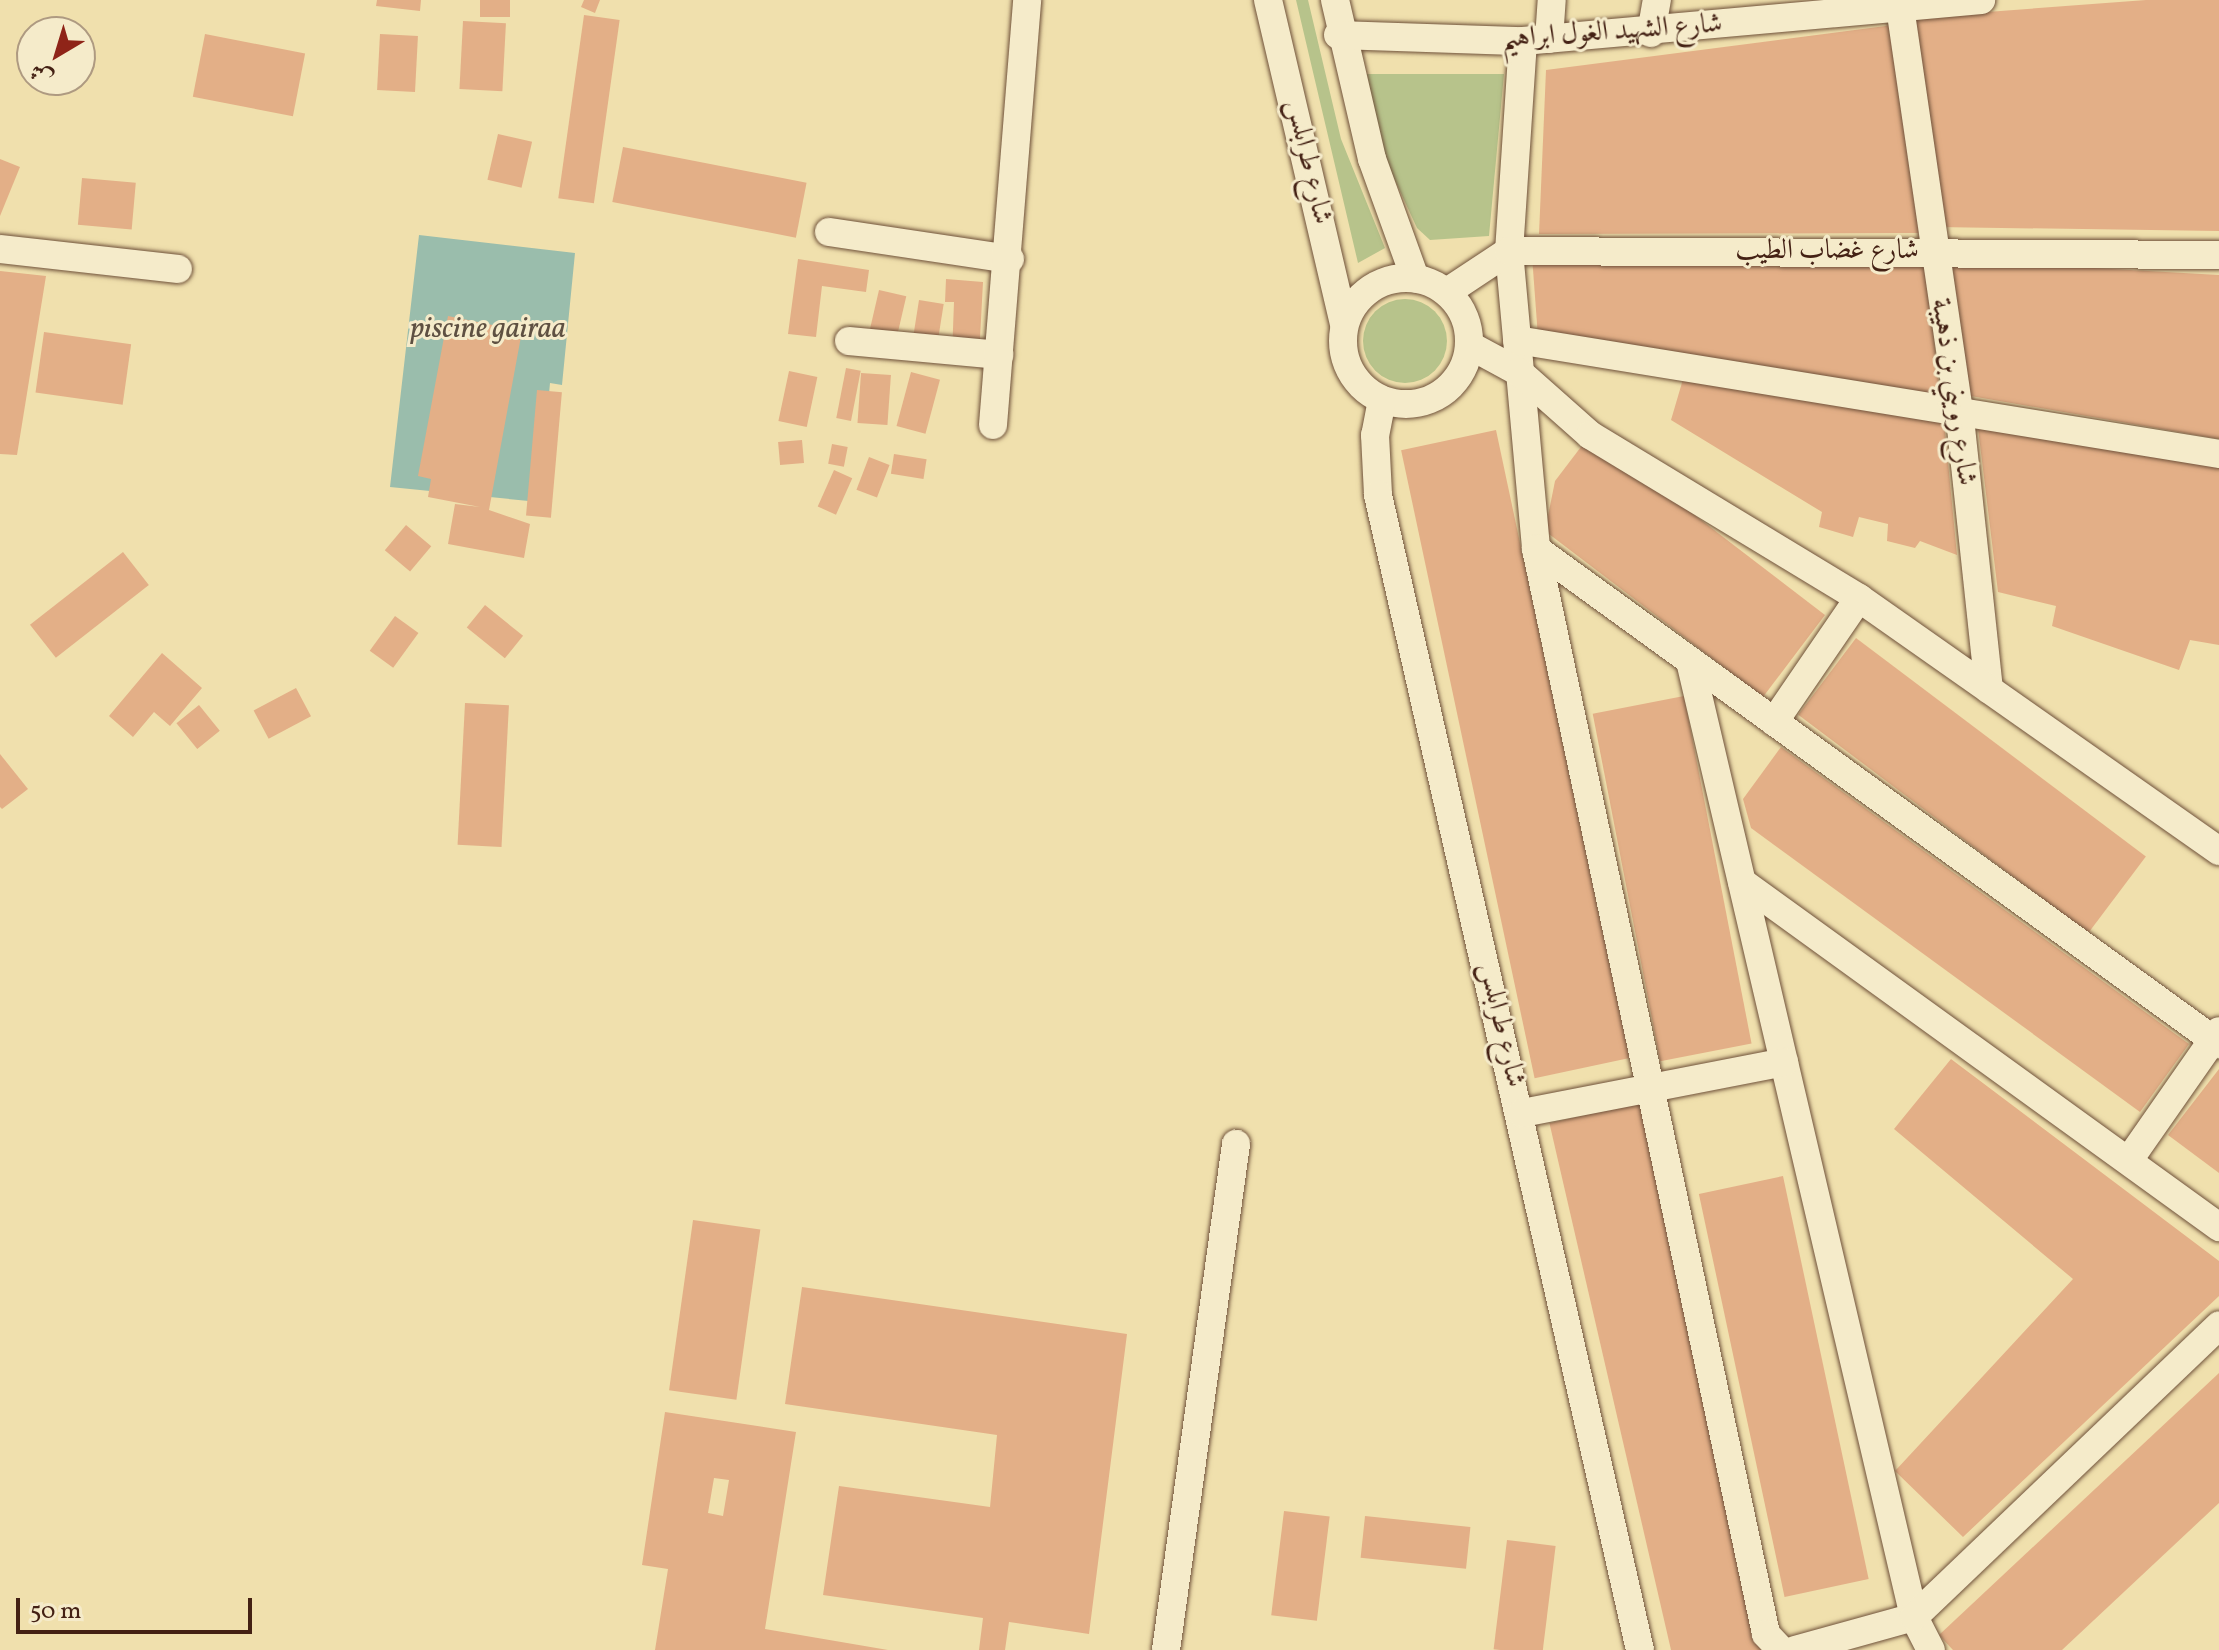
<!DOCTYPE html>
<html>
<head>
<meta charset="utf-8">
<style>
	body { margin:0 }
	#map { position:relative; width:2219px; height:1650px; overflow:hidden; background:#f0e0ad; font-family:Vollkorn,Amiri,serif }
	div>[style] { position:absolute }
	.green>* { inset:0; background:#b7c38b }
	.round { border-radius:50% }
	.water>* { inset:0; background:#9abdac }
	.building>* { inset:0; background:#e3af87; transform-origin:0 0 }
	.roads { filter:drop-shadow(0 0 2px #6f513a) drop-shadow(0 0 2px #6f513a) }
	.minor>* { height:28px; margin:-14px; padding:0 14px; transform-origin:14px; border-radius:14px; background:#f5ebca }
	.minor>.ring { margin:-14px; padding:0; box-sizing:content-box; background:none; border:28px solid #f5ebca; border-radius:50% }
	span { translate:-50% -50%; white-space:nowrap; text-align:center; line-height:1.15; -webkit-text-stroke:6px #f5ebca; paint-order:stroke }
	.street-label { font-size:28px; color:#442114 }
	.water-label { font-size:30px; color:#5e5042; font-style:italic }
	.north { position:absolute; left:16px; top:16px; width:80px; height:80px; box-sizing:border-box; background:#f5ebca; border:2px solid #ae9a81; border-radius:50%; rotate:218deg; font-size:22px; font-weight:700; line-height:32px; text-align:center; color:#442114 }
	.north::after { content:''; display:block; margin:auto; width:28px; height:36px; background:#8f2418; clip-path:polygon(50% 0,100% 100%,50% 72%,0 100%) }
	.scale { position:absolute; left:16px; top:1598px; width:236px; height:36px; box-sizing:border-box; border:4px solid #442114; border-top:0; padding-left:10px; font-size:24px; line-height:28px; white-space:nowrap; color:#442114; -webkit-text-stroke:6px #f5ebca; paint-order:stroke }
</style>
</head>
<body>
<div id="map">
	<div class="green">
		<div style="clip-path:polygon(1296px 0,1308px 0,1341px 139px,1385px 248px,1358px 263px)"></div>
		<div style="clip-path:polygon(1367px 74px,1504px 74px,1489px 236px,1430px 240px,1417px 228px,1380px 148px)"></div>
		<div class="round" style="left:1363px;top:299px;width:84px;height:84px"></div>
	</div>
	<div class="water">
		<div style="clip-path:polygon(419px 235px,575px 253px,562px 385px,550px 383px,539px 502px,390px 487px)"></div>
	</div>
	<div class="building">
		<div style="clip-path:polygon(377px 0,421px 0,420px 11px,376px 6px)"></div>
		<div style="left:480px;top:0;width:30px;height:17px"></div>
		<div style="clip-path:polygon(584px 0,600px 0,595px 13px,581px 7px)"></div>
		<div style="clip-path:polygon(2146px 0,2219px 0,2219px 231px,1936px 227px,1907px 18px)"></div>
		<div style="left:584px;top:15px;width:36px;height:185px;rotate:8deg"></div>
		<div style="left:463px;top:21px;width:43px;height:68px;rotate:3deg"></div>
		<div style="clip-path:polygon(1901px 24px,1922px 233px,1539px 234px,1546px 70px)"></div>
		<div style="left:205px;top:34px;width:102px;height:64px;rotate:11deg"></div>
		<div style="left:380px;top:34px;width:38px;height:56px;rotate:3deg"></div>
		<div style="left:498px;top:134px;width:35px;height:47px;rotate:13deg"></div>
		<div style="left:623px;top:147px;width:187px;height:56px;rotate:11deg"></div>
		<div style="clip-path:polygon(0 159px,20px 167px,0 216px)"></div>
		<div style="left:82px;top:178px;width:54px;height:47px;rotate:5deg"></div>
		<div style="clip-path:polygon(1532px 256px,1925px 260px,1941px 402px,1538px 337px)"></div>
		<div style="clip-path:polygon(798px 259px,869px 270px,866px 292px,822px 286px,816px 337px,788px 334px)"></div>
		<div style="clip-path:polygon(1952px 260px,2219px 275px,2219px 439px,1965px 395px)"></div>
		<div style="clip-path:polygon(0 271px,46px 276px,17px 455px,0 454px)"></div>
		<div style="clip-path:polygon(946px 279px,983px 282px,979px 357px,952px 355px,954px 302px,945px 302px)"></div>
		<div style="left:879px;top:290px;width:28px;height:56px;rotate:13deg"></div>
		<div style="left:919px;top:300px;width:25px;height:47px;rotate:9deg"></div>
		<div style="clip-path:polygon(448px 316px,522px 331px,489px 510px,530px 524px,524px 558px,448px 544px,455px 504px,480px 507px,428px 497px,431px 479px,418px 476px)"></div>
		<div style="left:44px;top:332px;width:88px;height:61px;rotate:8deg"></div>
		<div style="left:846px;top:368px;width:15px;height:51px;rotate:11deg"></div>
		<div style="clip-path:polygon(1686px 369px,1943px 411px,1957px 555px,1920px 541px,1915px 548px,1887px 541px,1888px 524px,1859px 517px,1853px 537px,1819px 527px,1822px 512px,1671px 420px)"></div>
		<div style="left:789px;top:371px;width:29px;height:51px;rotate:12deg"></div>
		<div style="left:911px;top:372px;width:30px;height:56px;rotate:15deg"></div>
		<div style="left:861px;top:373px;width:30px;height:50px;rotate:4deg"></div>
		<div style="left:537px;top:390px;width:25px;height:126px;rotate:5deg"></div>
		<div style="clip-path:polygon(1977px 420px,2219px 459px,2219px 645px,2190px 640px,2179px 670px,2052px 626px,2056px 606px,1998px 592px)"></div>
		<div style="left:1496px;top:430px;width:642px;height:97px;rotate:78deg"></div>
		<div style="clip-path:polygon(1590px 435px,1825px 615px,1763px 697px,1545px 531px,1555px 481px)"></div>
		<div style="left:802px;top:440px;width:23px;height:24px;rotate:85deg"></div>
		<div style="left:832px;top:444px;width:16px;height:20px;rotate:11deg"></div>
		<div style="left:894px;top:454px;width:33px;height:20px;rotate:9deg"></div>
		<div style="left:869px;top:457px;width:22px;height:35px;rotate:21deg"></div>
		<div style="left:834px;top:470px;width:20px;height:40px;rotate:24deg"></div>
		<div style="left:406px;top:525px;width:33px;height:33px;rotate:40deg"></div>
		<div style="left:123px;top:552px;width:42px;height:118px;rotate:52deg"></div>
		<div style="left:485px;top:605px;width:49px;height:29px;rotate:39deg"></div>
		<div style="left:395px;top:616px;width:29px;height:43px;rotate:36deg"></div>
		<div style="left:1856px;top:638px;width:363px;height:96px;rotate:37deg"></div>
		<div style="clip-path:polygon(162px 653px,202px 688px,170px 726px,154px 712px,133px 737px,109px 716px)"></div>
		<div style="left:296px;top:688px;width:32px;height:48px;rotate:62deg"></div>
		<div style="left:1684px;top:696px;width:354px;height:93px;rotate:79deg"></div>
		<div style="left:465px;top:703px;width:44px;height:142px;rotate:3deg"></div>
		<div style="left:199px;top:705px;width:33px;height:29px;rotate:51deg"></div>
		<div style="clip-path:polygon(1781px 747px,2189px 1044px,2140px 1112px,1751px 828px,1743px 799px)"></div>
		<div style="clip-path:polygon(0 754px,28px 789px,2px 809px,0 807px)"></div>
		<div style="clip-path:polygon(1951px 1059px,2219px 1261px,2219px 1296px,1963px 1537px,1895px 1471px,2073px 1279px,1894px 1129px)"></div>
		<div style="clip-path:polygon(2219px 1069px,2219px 1173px,2168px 1135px)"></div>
		<div style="left:1642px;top:1102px;width:562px;height:95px;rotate:77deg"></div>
		<div style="left:1783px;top:1176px;width:412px;height:86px;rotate:78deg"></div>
		<div style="left:693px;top:1220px;width:68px;height:172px;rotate:8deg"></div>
		<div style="clip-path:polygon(802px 1287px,1127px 1334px,1089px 1634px,1009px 1622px,1005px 1650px,979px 1650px,983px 1618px,823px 1595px,839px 1486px,990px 1507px,997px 1435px,785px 1404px)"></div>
		<div style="clip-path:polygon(2219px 1373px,2219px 1503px,2062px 1650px,1953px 1650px,1939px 1635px)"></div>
		<div style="clip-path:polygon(evenodd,665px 1412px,796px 1432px,765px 1629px,888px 1650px,655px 1650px,668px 1569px,642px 1565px,665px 1412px,714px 1478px,729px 1480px,723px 1516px,708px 1513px,714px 1478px)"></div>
		<div style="left:1284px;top:1511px;width:46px;height:105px;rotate:7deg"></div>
		<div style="left:1365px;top:1516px;width:106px;height:42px;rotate:6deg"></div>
		<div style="left:1507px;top:1540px;width:49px;height:110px;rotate:7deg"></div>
	</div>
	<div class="roads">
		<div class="minor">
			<div style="left:1268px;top:0;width:333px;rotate:76.8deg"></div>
			<div style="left:1335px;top:0;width:163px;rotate:76.9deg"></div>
			<div style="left:1372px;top:159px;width:127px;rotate:70.1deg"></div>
			<div style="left:1899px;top:0;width:413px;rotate:81.7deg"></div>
			<div style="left:1959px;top:409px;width:282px;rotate:83.9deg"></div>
			<div style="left:1651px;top:33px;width:34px;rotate:-80deg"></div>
			<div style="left:1338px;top:35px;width:185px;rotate:1.9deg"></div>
			<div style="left:1523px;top:41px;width:460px;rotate:-5.1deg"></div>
			<div style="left:1549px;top:39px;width:39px;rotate:-86deg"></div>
			<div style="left:1523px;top:41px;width:210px;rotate:93.8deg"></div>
			<div style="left:1509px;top:251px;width:299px;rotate:84.8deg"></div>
			<div style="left:1536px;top:549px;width:1109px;rotate:78.03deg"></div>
			<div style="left:1766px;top:1634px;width:22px;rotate:47deg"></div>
			<div style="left:829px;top:232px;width:183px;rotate:8.5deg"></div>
			<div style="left:0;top:249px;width:179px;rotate:6.4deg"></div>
			<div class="ring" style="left:1343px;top:278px;width:98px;height:98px"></div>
			<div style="left:1447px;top:292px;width:74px;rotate:-33.5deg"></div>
			<div style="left:1509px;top:251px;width:710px;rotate:0.32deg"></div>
			<div style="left:1517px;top:340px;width:711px;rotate:9.22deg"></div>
			<div style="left:849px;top:341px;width:151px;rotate:5.3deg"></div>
			<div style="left:1469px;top:345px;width:57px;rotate:28.4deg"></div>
			<div style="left:1519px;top:372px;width:95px;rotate:41.6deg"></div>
			<div style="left:1590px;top:435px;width:315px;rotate:31.2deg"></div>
			<div style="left:1859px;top:598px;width:440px;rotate:35.1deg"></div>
			<div style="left:1382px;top:400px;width:36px;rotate:101deg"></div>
			<div style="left:1375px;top:435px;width:60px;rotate:87.1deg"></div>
			<div style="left:1378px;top:495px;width:1184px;rotate:77.22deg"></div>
			<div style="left:993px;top:425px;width:426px;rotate:-85.4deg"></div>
			<div style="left:1536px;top:549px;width:844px;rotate:35.93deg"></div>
			<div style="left:1690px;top:661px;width:982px;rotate:76.81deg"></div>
			<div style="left:1914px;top:1617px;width:37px;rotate:63deg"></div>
			<div style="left:1774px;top:722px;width:150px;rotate:-55.6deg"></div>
			<div style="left:1742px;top:882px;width:589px;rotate:35.88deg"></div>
			<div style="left:1522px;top:1113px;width:267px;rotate:-11deg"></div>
			<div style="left:2129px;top:1160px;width:157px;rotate:-55.1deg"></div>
			<div style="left:1166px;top:1650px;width:511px;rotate:-82.12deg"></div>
			<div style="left:1795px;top:1650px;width:123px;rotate:-15.5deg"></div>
			<div style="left:1914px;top:1617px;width:422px;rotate:-43.7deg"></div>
		</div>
	</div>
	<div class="street-label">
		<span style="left:1612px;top:32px;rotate:-4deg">شارع الشهيد الغول ابراهيم</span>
		<span style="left:1308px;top:162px;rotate:77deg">شارع طرابلس</span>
		<span style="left:1827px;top:251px">شارع غضاب الطيب</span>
		<span style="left:1953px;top:392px;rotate:82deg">شارع رويني بن ذهيبة</span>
		<span style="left:1501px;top:1025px;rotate:77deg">شارع طرابلس</span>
	</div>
	<div class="water-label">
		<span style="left:488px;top:329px">piscine gairaa</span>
	</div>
	<div class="north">ش</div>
	<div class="scale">50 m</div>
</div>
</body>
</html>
